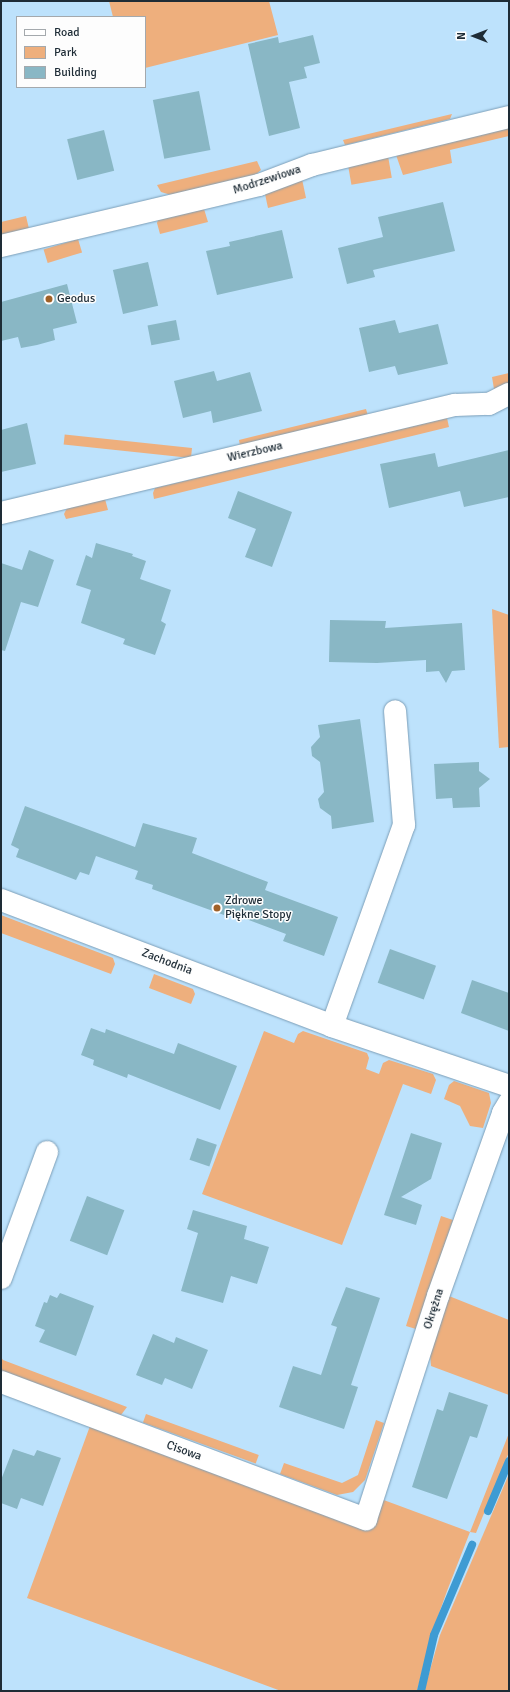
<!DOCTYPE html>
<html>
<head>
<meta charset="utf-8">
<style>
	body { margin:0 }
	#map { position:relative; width:510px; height:1692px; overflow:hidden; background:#bde2fc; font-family:Signika,sans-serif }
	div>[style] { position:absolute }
	.green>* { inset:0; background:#eeaf7d; transform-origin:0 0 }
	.stream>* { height:8px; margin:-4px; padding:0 4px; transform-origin:4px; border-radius:4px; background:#3e9bd3 }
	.building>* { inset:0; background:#89b7c5; transform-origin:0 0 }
	.roads { filter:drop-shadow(0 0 1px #7c9eb7) drop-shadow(0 0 1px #7c9eb7) }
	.minor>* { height:22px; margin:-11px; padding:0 11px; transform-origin:11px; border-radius:11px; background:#fff }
	.dots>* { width:11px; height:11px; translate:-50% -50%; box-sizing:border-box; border:2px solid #fdfdfd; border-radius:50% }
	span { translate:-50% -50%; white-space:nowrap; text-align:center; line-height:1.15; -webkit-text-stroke:3px #fdfdfd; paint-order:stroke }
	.street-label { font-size:12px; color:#1e2c36 }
	.poi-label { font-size:12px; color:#1e2c36 }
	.left { translate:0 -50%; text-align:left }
	.frame { position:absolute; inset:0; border:2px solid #1e2c36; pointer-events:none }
	.legend { position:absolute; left:16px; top:16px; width:130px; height:72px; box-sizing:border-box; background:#fdfdfd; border:1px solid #a4a9ad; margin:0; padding:5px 7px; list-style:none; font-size:12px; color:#1e2c36 }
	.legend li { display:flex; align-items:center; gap:8px; height:20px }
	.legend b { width:20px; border:1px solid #a4a9ad }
	.north { position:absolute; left:454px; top:16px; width:40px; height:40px; -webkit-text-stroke:3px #fdfdfd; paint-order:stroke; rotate:270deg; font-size:11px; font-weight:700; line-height:16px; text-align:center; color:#1e2c36 }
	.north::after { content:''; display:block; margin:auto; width:14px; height:18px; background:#1e2c36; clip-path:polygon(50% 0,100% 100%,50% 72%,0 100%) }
</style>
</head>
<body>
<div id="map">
	<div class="green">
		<div style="clip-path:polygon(109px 1px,269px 1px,278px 35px,145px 68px,145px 17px,113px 17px)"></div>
		<div style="clip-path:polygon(452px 114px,450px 119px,345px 145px,343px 140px)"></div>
		<div style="clip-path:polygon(509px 128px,509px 136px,450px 150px,452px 163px,403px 175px,396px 155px)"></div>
		<div style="left:388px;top:156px;width:22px;height:41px;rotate:80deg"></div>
		<div style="clip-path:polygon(257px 161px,261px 170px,254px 176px,171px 195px,161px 192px,157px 185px)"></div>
		<div style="clip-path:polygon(302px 179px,306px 198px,268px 208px,265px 194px)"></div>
		<div style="clip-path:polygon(204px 209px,208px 222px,160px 234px,157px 223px,158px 220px)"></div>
		<div style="clip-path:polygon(26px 216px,29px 229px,1px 235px,1px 222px)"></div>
		<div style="left:78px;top:239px;width:14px;height:36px;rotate:73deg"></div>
		<div style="clip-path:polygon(509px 373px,509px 383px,494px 389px,492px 377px)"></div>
		<div style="clip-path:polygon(366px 409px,368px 416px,240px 446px,239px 440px)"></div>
		<div style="clip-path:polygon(447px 418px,449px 427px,154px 499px,153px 493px,155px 488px)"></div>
		<div style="left:192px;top:448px;width:10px;height:128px;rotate:96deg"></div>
		<div style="clip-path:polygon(105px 499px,108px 510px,66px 519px,64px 514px,67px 508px)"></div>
		<div style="clip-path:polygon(492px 609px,509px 615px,509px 747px,499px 748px)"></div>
		<div style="clip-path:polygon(1px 915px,113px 958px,115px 964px,111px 974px,1px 933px)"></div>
		<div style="clip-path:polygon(154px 974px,193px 989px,195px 994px,191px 1004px,149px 988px)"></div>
		<div style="clip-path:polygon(264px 1031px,294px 1043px,298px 1034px,303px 1031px,367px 1053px,369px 1058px,366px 1069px,379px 1074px,383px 1063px,389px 1060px,433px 1074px,436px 1080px,431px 1094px,403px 1084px,342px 1245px,202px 1194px)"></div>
		<div style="clip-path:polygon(454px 1081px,489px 1093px,491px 1103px,483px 1128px,470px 1126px,460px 1106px,444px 1099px,449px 1085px)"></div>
		<div style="clip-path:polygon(441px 1216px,453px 1220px,416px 1329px,406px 1326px)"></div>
		<div style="clip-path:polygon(449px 1296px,509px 1320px,509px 1395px,431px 1366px,430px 1353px)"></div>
		<div style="clip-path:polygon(1px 1357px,3px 1360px,127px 1407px,121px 1415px,1px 1371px)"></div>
		<div style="left:146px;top:1414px;width:120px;height:9px;rotate:20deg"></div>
		<div style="clip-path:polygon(376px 1420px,384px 1423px,365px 1480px,353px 1492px,337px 1495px,280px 1474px,284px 1463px,342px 1483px,358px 1475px)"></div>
		<div style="clip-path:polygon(90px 1426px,371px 1529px,381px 1499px,470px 1532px,509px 1433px,509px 1452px,476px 1533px,470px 1532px,447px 1591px,431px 1636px,417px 1691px,281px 1691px,27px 1598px)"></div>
		<div style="clip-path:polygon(509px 1474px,509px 1691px,424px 1691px,440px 1635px)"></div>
	</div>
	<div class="stream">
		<div style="left:488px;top:1511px;width:54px;rotate:-67.2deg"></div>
		<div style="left:421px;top:1691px;width:57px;rotate:-76.9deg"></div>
		<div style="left:434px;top:1635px;width:98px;rotate:-67.1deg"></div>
	</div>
	<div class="building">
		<div style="clip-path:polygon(313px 35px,320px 63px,304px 67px,307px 78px,289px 82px,300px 128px,269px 136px,248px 44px,278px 37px,279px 43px)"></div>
		<div style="left:199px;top:91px;width:60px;height:47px;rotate:79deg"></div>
		<div style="left:104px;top:130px;width:42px;height:38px;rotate:76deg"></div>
		<div style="clip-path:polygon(443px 202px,455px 251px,373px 270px,375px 277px,347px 284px,338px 248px,383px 237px,378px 217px)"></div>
		<div style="clip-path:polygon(282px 230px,293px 278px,217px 295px,206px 251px,230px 246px,229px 242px)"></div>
		<div style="left:148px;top:262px;width:45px;height:36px;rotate:77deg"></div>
		<div style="clip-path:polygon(67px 284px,77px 323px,53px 329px,55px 340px,37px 345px,21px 348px,18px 337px,1px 341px,1px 302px)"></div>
		<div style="left:176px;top:320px;width:20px;height:29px;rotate:79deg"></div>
		<div style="clip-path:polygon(395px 320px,399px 333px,438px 324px,448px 364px,398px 375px,395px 366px,369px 372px,359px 328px)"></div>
		<div style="clip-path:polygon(214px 371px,217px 381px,250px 372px,262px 411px,213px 423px,211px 411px,183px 418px,174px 381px)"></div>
		<div style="clip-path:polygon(27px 423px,36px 464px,1px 472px,1px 430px)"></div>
		<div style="clip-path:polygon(509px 450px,509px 497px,464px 507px,460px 491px,389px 508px,380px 464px,435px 453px,438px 467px)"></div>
		<div style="clip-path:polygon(238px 491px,292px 512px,272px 567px,245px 557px,256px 529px,228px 518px)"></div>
		<div style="clip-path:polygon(96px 543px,133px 554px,132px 556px,146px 561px,140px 579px,171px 590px,161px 621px,166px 624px,155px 655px,123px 644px,125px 639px,81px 623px,91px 590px,76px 585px,86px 555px,92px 558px)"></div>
		<div style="clip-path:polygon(29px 550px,54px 560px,38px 607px,21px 602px,5px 651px,1px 650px,1px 563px,22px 570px)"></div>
		<div style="clip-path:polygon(330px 620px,386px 621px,385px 628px,462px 623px,465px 670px,452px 671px,446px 683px,439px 671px,426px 672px,426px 660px,377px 663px,329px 662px)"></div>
		<div style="clip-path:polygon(360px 719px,374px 822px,332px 829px,331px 816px,320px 808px,318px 799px,324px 792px,320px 762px,312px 756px,311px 747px,320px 737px,318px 725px)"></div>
		<div style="clip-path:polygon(479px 762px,479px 771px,490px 779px,479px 788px,480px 807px,453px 808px,452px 798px,436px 799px,434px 764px)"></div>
		<div style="clip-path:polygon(25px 806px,135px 847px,143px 823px,197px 838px,192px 853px,268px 882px,265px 890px,338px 917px,324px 956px,283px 941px,286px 934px,225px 911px,224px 915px,152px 889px,153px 885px,135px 879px,138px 871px,96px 856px,89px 875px,80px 872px,76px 880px,16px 857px,19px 849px,11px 845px)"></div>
		<div style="left:390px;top:949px;width:49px;height:36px;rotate:20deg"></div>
		<div style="clip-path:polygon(472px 980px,509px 993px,509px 1031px,461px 1013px)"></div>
		<div style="clip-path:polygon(91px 1028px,105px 1033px,106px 1029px,174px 1054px,178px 1043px,237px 1066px,220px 1110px,128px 1074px,127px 1078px,93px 1065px,94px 1060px,81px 1055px)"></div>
		<div style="clip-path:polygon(411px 1133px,442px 1143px,431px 1179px,401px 1197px,422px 1205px,416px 1225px,384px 1215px)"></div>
		<div style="left:197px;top:1138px;width:21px;height:23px;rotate:19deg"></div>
		<div style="left:87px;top:1196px;width:40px;height:48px;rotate:21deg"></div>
		<div style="clip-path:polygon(193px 1210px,247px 1226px,244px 1239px,269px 1247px,257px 1284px,231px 1276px,223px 1303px,181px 1291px,198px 1233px,187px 1229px)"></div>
		<div style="clip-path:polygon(346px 1287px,380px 1298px,351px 1385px,358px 1387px,344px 1429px,279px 1407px,293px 1366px,321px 1375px,337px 1327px,331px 1325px)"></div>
		<div style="clip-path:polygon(60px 1293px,94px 1306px,76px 1356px,39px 1342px,45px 1330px,35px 1326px,44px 1302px,47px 1303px,50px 1295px,57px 1298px)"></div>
		<div style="clip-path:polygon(153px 1334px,174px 1343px,176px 1337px,208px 1350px,192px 1389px,165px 1378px,162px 1385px,136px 1375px)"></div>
		<div style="clip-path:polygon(449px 1392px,488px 1405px,477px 1438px,470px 1436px,447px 1499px,412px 1487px,437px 1409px,443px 1411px)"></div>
		<div style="clip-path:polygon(13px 1449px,34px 1456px,37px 1450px,61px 1458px,43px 1506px,21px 1498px,17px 1509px,1px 1503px,1px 1480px)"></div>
	</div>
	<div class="roads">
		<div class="minor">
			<div style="left:1px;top:246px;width:265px;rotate:-13.3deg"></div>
			<div style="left:259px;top:185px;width:57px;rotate:-20.7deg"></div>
			<div style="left:312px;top:165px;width:203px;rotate:-13.7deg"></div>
			<div style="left:1px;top:513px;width:467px;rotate:-13.4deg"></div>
			<div style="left:455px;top:405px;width:34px;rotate:-2deg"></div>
			<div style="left:489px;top:404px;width:22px;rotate:-27deg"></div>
			<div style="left:1px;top:900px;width:354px;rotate:20.8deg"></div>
			<div style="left:332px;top:1026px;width:187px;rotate:18.7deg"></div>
			<div style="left:332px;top:1026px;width:214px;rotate:-70.3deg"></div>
			<div style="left:404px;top:825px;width:114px;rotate:-94.5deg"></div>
			<div style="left:1px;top:1278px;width:134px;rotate:-69.9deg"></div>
			<div style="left:1px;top:1382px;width:390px;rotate:20.6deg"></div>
			<div style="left:366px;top:1519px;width:234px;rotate:-72.1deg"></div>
			<div style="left:438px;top:1296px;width:194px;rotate:-70.4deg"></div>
			<div style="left:503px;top:1113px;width:12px;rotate:-59deg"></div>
		</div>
	</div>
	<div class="dots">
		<div style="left:49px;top:299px;background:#a06128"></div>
		<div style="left:217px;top:908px;background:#a06128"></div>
	</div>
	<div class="street-label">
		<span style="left:267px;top:180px;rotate:-18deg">Modrzewiowa</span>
		<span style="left:255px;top:452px;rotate:-13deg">Wierzbowa</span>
		<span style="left:167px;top:962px;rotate:21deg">Zachodnia</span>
		<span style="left:434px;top:1309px;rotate:-72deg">Okrężna</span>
		<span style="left:184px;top:1451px;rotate:20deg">Cisowa</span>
	</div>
	<div class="poi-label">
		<span class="left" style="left:57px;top:299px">Geodus</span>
		<span class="left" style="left:225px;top:908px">Zdrowe<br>Piękne Stopy</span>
	</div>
	<div class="frame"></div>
	<ul class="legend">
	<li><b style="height:5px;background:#fff"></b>Road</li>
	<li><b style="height:11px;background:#eeaf7d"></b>Park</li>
	<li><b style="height:11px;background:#89b7c5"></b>Building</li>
	</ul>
	<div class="north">N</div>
</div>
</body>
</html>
